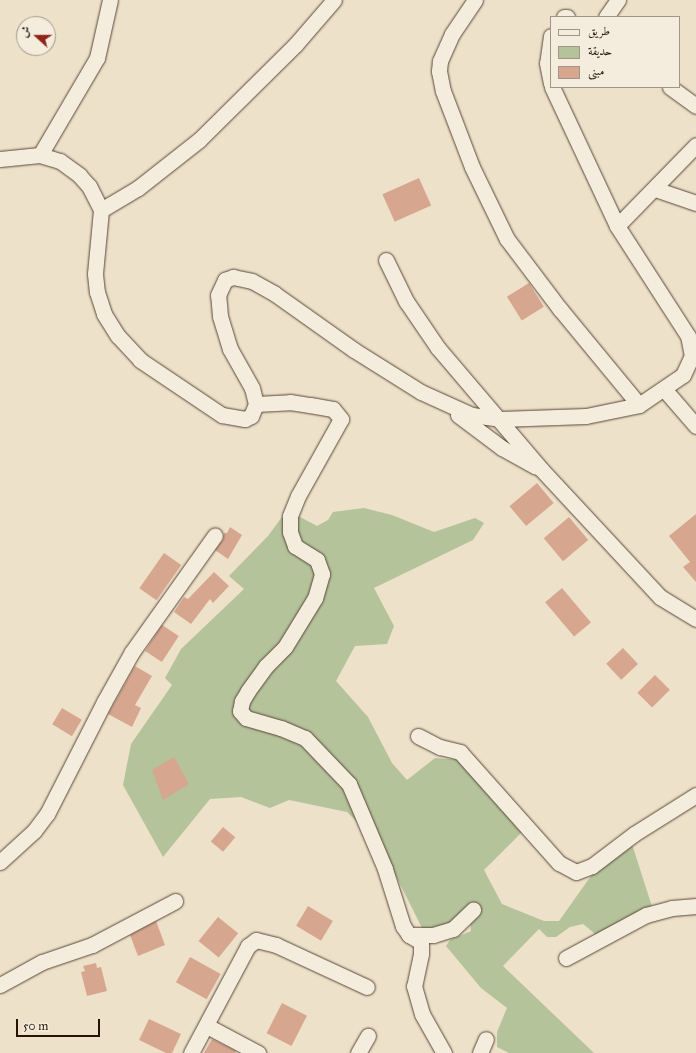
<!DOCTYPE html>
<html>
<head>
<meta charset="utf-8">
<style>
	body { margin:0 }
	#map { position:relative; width:696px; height:1053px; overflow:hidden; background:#eee1c9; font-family:"IM FELL Great Primer",Amiri,serif }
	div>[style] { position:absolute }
	.green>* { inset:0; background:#b4c39a }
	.building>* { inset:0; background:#d7a68e; transform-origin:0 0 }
	.roads { filter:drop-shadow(0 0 1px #584638) drop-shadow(0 0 1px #584638) }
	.minor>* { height:15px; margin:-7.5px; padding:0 7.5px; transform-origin:7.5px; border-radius:7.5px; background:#f4ecdc }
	span { translate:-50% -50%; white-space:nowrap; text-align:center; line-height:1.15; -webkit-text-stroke:3.5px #f4ecdc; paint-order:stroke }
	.legend { position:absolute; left:550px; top:16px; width:130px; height:72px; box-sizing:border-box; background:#f4ecdc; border:1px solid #a29587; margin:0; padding:5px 7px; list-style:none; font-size:12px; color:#261208 }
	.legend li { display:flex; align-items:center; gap:8px; height:20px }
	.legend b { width:20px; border:1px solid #a29587 }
	.north { position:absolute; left:16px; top:16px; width:40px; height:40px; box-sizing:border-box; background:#f4ecdc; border:1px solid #a29587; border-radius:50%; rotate:291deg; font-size:11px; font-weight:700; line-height:16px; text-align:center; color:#261208 }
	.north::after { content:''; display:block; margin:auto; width:14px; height:18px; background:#8f2418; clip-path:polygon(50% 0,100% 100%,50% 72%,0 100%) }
	.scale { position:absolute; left:16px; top:1019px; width:84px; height:18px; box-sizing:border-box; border:2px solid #261208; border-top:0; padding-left:5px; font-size:12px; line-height:14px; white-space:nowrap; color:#261208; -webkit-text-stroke:3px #f4ecdc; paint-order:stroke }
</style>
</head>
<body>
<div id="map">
	<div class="green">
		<div style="clip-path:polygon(364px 508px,392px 515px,434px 532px,475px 518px,484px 523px,473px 540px,374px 588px,394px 626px,387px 644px,355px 646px,336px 681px,368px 717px,392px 763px,407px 780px,435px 758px,463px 760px,522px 832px,484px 870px,502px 904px,544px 921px,559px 921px,598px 866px,631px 841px,655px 916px,600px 938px,583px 924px,570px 927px,556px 937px,547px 937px,539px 929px,503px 966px,594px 1053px,509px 1053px,497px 1047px,497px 1032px,507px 1008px,481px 988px,446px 946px,450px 940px,471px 931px,470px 920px,451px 922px,432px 931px,423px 930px,381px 846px,347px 812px,289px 800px,270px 808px,241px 797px,210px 799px,163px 857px,123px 785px,131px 744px,172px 685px,165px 678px,181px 649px,244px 589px,229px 576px,268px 536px,287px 510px,317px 526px,328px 520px,333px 512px)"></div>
	</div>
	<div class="building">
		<div style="left:419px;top:178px;width:30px;height:40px;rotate:66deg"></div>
		<div style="left:529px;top:283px;width:28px;height:26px;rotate:58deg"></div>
		<div style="left:537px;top:483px;width:26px;height:36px;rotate:50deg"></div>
		<div style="clip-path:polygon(696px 514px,696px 582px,683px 567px,690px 562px,669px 536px)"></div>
		<div style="left:569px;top:517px;width:30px;height:33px;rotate:50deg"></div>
		<div style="clip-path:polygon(230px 527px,242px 535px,228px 559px,215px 550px,223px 540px,224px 533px,227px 533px)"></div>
		<div style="left:164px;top:553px;width:21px;height:43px;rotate:35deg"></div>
		<div style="clip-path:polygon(214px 572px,229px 586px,213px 603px,210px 599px,191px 624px,174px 612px,184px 597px,188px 599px)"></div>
		<div style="left:562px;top:588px;width:45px;height:22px;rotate:50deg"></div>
		<div style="left:162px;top:625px;width:20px;height:31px;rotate:33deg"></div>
		<div style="left:623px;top:648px;width:22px;height:23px;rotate:47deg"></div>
		<div style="clip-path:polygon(135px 666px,152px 676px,135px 705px,141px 708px,132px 727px,108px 714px)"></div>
		<div style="left:655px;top:675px;width:21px;height:25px;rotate:45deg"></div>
		<div style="left:62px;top:708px;width:23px;height:19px;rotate:31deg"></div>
		<div style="clip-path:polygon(174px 757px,189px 784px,163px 800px,152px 770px)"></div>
		<div style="left:223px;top:827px;width:16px;height:19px;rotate:40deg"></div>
		<div style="left:308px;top:906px;width:29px;height:23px;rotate:31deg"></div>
		<div style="left:218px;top:917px;width:26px;height:31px;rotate:39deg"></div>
		<div style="clip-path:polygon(156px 921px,165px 945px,138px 956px,130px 935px)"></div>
		<div style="left:190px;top:957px;width:35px;height:29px;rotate:29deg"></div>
		<div style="clip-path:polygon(96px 963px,97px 968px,101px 967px,107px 991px,87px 996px,81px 972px,85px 971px,83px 966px)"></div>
		<div style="left:282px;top:1003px;width:28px;height:34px;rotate:27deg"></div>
		<div style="clip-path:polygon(149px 1019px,181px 1034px,172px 1053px,166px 1053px,139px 1040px)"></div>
		<div style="clip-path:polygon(212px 1039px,236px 1051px,235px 1053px,204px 1053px)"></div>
	</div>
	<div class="roads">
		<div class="minor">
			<div style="left:475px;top:0;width:41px;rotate:124.1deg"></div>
			<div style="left:452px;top:34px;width:30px;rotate:114deg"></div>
			<div style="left:440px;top:61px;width:10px;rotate:96deg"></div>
			<div style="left:439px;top:71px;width:20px;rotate:79deg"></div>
			<div style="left:443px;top:91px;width:81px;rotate:69.1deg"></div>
			<div style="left:472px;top:167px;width:80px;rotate:64.1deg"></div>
			<div style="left:507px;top:239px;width:88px;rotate:52.9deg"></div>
			<div style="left:560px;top:309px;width:124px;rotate:50.5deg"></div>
			<div style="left:564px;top:17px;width:3px"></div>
			<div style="left:606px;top:17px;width:21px;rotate:-55deg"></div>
			<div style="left:551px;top:36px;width:27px;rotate:98deg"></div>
			<div style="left:547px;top:63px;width:21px;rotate:79deg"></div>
			<div style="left:552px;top:87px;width:153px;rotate:64.9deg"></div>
			<div style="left:670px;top:87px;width:32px;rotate:36deg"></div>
			<div style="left:40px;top:155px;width:113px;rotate:-59.6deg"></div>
			<div style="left:97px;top:58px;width:59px;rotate:-77.4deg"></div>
			<div style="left:0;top:159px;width:40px;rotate:-5.7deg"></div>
			<div style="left:40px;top:155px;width:21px;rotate:17deg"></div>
			<div style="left:60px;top:161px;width:24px;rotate:36deg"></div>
			<div style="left:79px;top:175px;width:15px;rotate:48deg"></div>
			<div style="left:89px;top:186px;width:27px;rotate:63deg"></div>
			<div style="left:101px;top:210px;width:64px;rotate:95.4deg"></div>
			<div style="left:95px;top:274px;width:18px;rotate:84deg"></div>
			<div style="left:97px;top:292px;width:23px;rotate:72deg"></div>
			<div style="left:104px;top:314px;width:26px;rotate:58deg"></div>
			<div style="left:118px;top:336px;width:33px;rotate:47deg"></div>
			<div style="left:140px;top:360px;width:99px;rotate:33.9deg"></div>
			<div style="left:222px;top:415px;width:23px;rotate:10deg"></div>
			<div style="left:245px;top:419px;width:7px;rotate:-27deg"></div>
			<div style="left:251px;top:416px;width:13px;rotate:-67deg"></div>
			<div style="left:256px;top:404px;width:16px;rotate:-104deg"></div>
			<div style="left:252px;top:388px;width:45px;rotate:-119.4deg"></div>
			<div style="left:230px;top:349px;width:34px;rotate:-107deg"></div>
			<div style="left:220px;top:316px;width:21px;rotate:-95deg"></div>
			<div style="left:218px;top:295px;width:17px;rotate:-65deg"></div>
			<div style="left:225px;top:280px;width:9px;rotate:-21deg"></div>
			<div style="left:233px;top:277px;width:19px;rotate:12deg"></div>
			<div style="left:252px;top:281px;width:26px;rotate:29deg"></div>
			<div style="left:275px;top:294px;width:97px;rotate:35.3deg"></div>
			<div style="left:354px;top:350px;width:79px;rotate:32.1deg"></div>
			<div style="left:421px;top:392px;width:56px;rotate:24.3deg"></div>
			<div style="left:472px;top:415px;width:28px;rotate:8deg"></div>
			<div style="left:500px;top:419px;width:86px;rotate:-2deg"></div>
			<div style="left:586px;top:416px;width:54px;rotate:-11.7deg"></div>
			<div style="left:639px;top:405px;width:53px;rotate:-34.3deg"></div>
			<div style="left:683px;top:375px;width:21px;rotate:-65deg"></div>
			<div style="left:692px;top:356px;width:20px;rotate:-101deg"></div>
			<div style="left:688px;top:336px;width:131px;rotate:-122.8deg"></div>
			<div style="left:617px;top:226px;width:113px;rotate:-45.7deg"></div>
			<div style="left:655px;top:189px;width:43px;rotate:18.9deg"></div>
			<div style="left:101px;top:210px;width:43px;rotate:-30.7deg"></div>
			<div style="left:138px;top:188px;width:78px;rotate:-38.2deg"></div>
			<div style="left:199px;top:140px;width:136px;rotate:-44.7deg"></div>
			<div style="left:296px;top:44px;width:58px;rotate:-49.2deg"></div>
			<div style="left:386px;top:260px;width:46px;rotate:64deg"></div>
			<div style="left:406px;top:301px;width:57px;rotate:55.8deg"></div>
			<div style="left:438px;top:348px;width:159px;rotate:49.6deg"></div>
			<div style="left:541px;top:469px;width:175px;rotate:47.1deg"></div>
			<div style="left:660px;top:597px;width:42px;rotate:31.4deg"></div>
			<div style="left:664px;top:389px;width:49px;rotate:49.1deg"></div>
			<div style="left:256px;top:404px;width:34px;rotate:-3deg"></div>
			<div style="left:290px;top:402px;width:20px;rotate:9deg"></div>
			<div style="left:310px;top:405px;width:23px;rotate:10deg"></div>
			<div style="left:333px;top:409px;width:13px;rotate:51deg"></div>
			<div style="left:341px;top:419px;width:88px;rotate:119.2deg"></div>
			<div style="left:298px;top:496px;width:22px;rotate:112deg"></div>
			<div style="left:290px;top:516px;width:16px;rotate:90deg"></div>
			<div style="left:290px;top:532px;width:15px;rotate:70deg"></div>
			<div style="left:295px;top:546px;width:26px;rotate:32deg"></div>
			<div style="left:317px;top:560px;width:15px;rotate:70deg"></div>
			<div style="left:322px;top:574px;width:25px;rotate:106deg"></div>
			<div style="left:315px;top:598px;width:57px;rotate:121.5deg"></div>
			<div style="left:285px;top:647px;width:27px;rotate:135deg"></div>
			<div style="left:266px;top:666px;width:31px;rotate:126deg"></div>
			<div style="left:248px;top:691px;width:12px;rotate:121deg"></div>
			<div style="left:242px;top:701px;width:10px;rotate:101deg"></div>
			<div style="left:240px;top:711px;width:9px;rotate:49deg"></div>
			<div style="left:246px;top:718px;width:36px;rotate:16deg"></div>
			<div style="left:281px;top:728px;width:26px;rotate:23deg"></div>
			<div style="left:305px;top:738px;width:64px;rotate:46.3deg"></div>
			<div style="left:349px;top:784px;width:92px;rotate:67deg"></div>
			<div style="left:385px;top:869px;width:60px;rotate:72.5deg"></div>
			<div style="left:403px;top:926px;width:11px;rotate:56deg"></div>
			<div style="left:409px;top:935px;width:14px;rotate:30deg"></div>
			<div style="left:421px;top:942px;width:12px;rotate:90deg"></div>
			<div style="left:421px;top:954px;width:33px;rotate:102deg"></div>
			<div style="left:414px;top:986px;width:29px;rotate:74deg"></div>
			<div style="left:422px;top:1014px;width:45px;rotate:60.6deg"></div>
			<div style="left:458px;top:415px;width:55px;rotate:36.9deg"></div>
			<div style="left:502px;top:448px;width:38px;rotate:29deg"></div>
			<div style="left:418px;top:736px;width:25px;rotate:27deg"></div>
			<div style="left:440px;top:747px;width:21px;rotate:14deg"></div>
			<div style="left:460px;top:752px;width:149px;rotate:48.3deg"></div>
			<div style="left:559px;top:863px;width:19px;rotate:28deg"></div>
			<div style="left:576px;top:872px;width:17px;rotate:-21deg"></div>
			<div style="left:592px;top:866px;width:53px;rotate:-37.3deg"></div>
			<div style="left:634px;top:834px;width:73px;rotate:-32.2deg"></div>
			<div style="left:0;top:862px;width:46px;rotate:-42.4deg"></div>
			<div style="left:34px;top:831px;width:21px;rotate:-53deg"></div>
			<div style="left:47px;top:814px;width:126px;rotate:-63deg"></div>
			<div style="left:104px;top:702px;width:57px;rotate:-60.8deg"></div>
			<div style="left:132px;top:652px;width:143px;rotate:-54.6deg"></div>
			<div style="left:409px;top:935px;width:24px"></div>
			<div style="left:433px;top:935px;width:21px;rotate:-17deg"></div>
			<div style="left:453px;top:929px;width:28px;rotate:-44deg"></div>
			<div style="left:566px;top:958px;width:91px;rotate:-28.3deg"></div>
			<div style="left:646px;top:915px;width:27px;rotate:-15deg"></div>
			<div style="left:672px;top:908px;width:24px;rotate:-5deg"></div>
			<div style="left:0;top:985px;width:48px;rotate:-28.7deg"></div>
			<div style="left:42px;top:962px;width:53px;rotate:-18.8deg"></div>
			<div style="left:92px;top:945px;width:94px;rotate:-27.9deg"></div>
			<div style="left:207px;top:1026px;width:58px;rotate:27.9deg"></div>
			<div style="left:191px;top:1053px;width:121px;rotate:-62deg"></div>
			<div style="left:248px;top:946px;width:10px;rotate:-37deg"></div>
			<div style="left:256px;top:940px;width:21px;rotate:14deg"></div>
			<div style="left:276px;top:945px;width:100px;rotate:24.8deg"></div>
			<div style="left:358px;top:1053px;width:20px;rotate:-60deg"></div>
			<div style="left:480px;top:1053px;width:15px;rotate:-67deg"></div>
		</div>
	</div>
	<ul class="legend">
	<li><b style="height:5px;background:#f4ecdc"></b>طريق</li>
	<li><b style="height:11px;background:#b4c39a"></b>حديقة</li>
	<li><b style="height:11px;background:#d7a68e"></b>مبنى</li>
	</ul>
	<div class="north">ش</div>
	<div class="scale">50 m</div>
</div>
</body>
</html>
